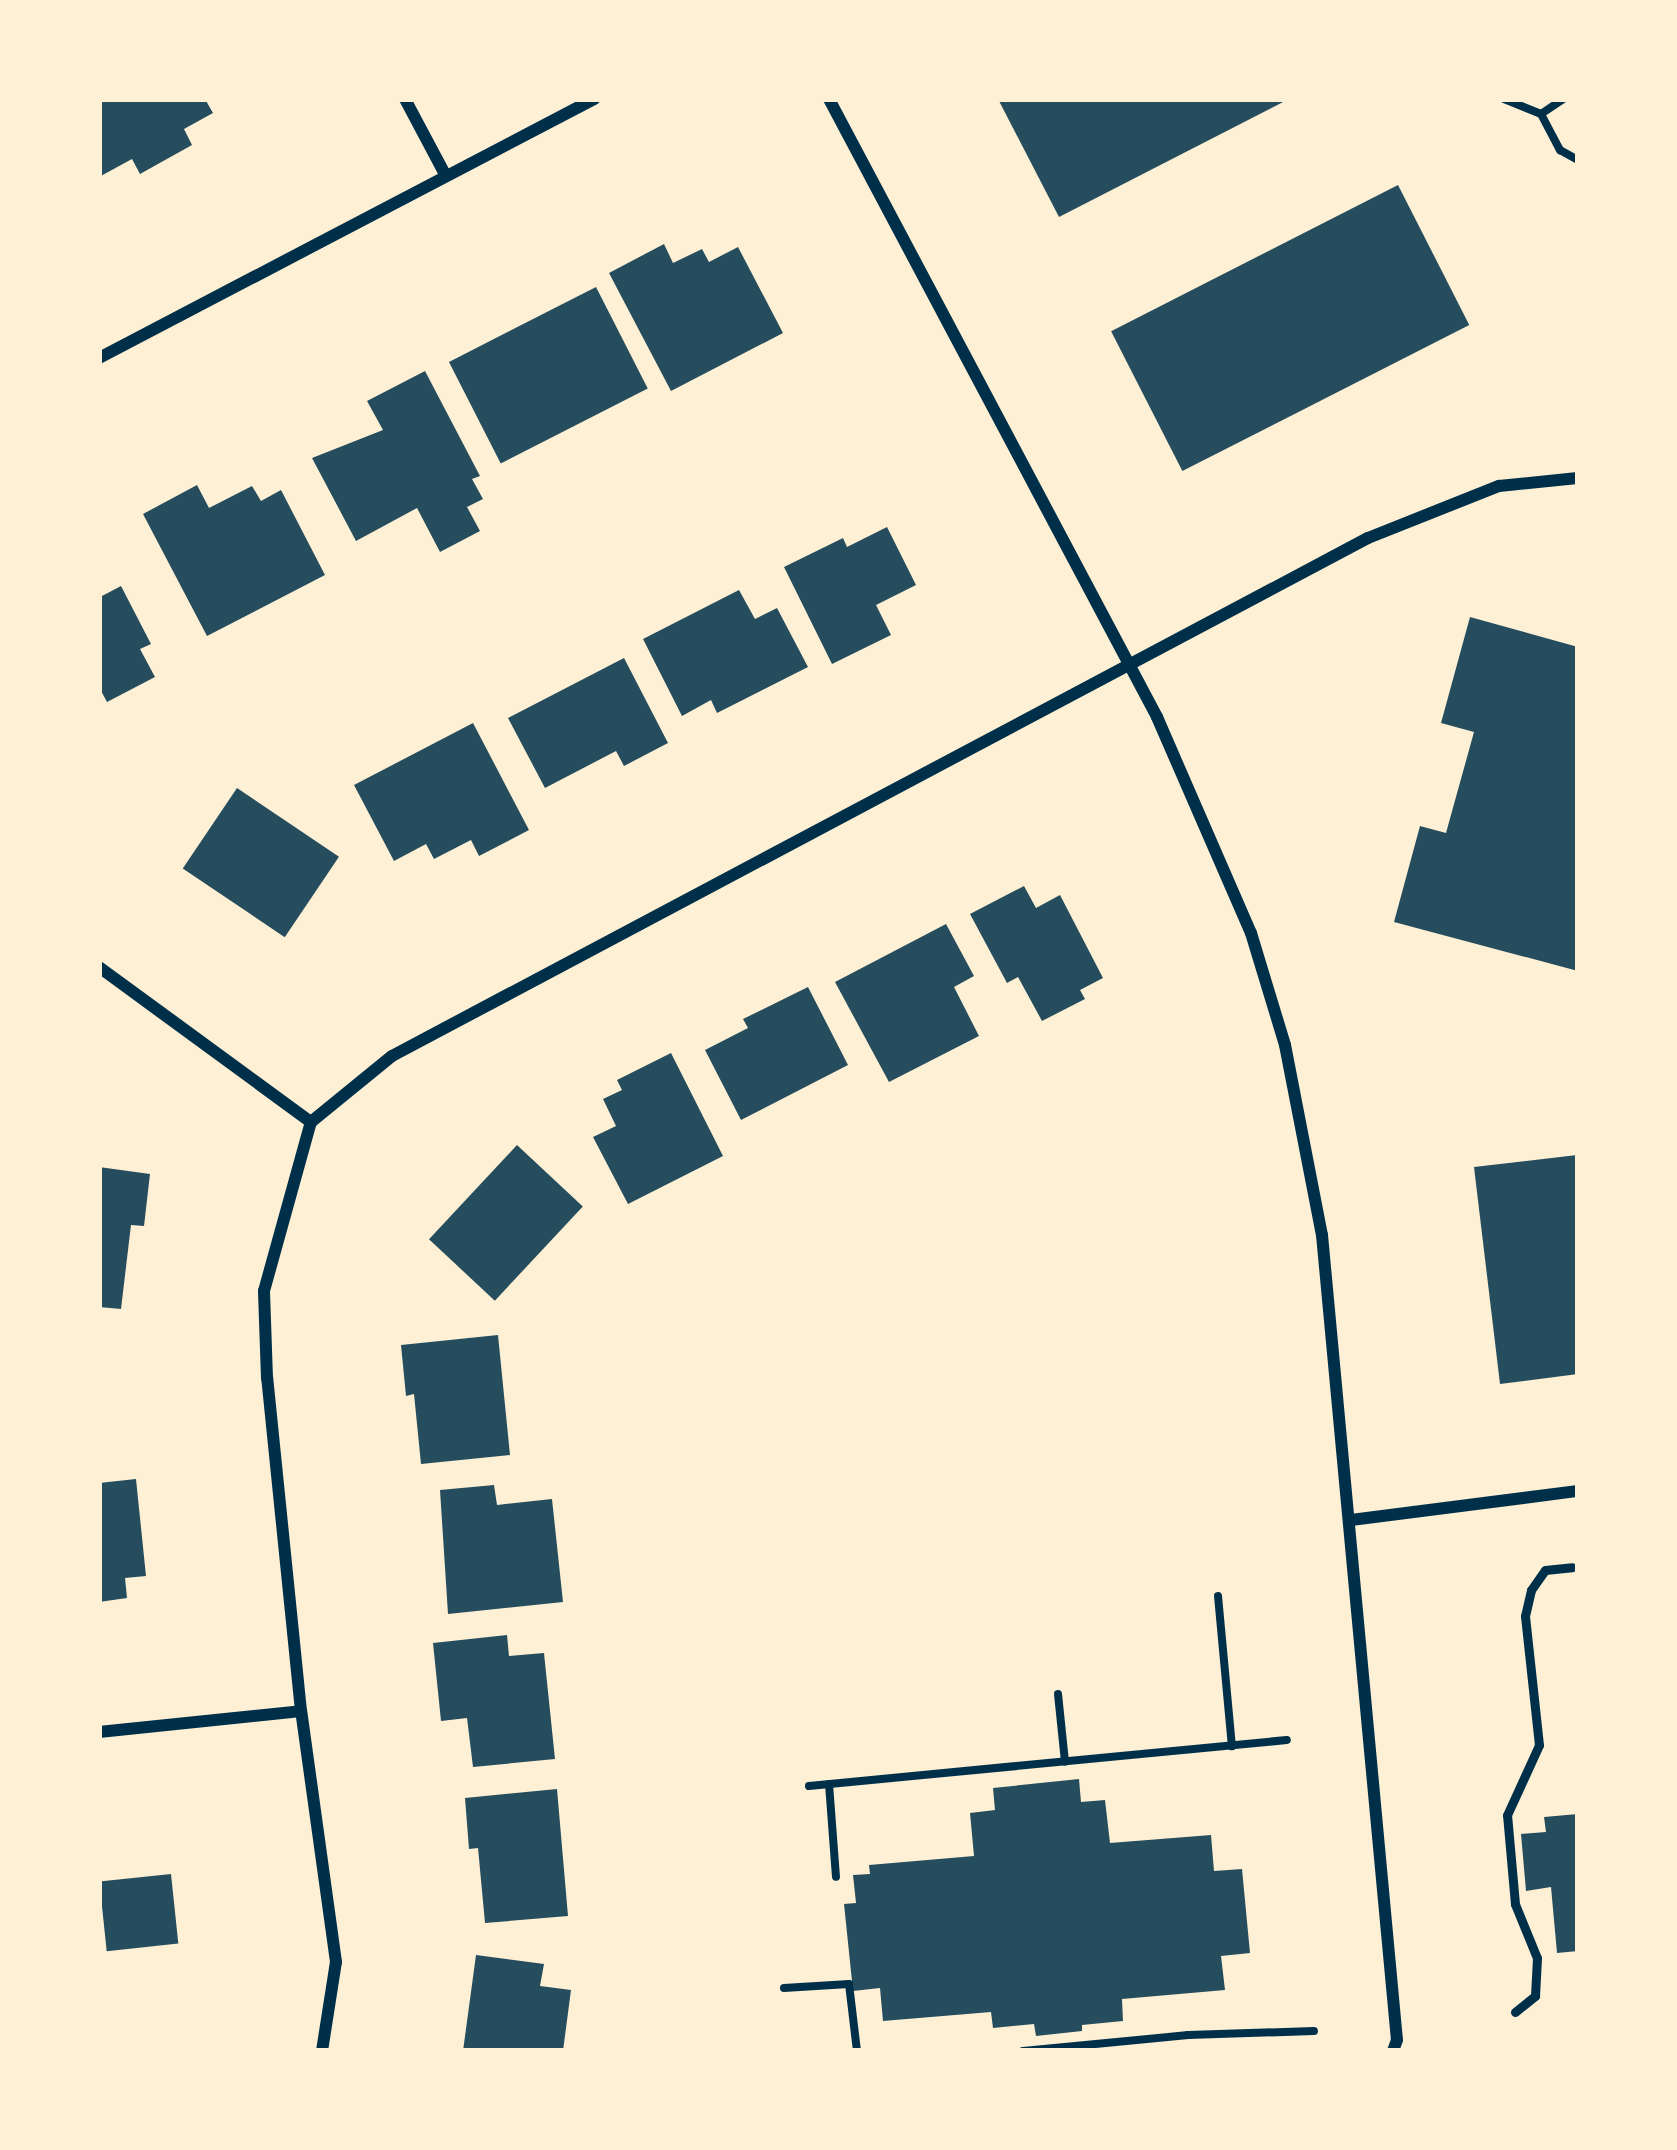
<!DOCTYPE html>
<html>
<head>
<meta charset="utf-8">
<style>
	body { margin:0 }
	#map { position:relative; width:1677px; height:2150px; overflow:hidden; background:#fdf0d5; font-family:Roboto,sans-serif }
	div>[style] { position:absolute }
	.building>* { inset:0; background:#264d5e; transform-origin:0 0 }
	.path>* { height:8px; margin:-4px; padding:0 4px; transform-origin:4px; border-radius:4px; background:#003049 }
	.service>* { height:9px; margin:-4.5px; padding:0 4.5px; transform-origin:4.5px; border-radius:4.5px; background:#003049 }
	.minor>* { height:12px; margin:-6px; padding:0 6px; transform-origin:6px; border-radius:6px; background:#003049 }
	span { translate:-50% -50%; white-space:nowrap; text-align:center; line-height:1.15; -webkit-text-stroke:9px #fdf0d5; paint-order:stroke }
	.frame { position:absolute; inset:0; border:102px solid #fdf0d5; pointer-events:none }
</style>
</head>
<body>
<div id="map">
	<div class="building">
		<div style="clip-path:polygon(99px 99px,205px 99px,213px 113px,184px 129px,192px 145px,140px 174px,132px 159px,99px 177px)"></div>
		<div style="clip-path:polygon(998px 99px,1289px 99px,1059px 217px)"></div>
		<div style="left:1398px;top:185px;width:157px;height:322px;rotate:63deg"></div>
		<div style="clip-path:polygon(664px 244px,673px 263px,702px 249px,709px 262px,738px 247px,783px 333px,671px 391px,609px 273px)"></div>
		<div style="left:596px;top:287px;width:114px;height:165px;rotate:63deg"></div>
		<div style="clip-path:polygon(425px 371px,480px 476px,472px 479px,483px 499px,467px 507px,480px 531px,440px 552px,417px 508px,356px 541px,312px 458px,383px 430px,367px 401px)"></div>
		<div style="clip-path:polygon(197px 485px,209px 508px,252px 486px,261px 501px,281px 490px,325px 575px,207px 636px,143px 514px)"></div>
		<div style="clip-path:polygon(887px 527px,916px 585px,876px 605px,891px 635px,832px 664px,784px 567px,843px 538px,847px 547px)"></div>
		<div style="clip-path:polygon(121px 586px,151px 644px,140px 649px,155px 677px,107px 702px,99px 687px,99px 589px,102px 596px)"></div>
		<div style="clip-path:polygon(739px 590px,755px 619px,777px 608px,808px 667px,717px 713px,711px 700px,682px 716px,643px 639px)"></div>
		<div style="clip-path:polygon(1470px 617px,1578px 647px,1578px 971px,1394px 922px,1420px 826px,1446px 833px,1474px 732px,1441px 723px)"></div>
		<div style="clip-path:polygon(624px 658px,668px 743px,624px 766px,616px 751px,545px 788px,508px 718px)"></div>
		<div style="clip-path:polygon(473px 723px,529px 830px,479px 856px,471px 840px,434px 859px,426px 844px,394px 861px,354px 785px)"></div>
		<div style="left:237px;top:788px;width:123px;height:97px;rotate:34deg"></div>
		<div style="clip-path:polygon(1024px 886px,1036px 908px,1060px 895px,1103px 978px,1080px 990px,1085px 999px,1042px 1021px,1018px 977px,1007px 983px,970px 914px)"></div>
		<div style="clip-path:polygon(946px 924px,974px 976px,954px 987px,979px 1036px,889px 1082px,835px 982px)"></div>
		<div style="clip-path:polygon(808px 987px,848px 1065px,741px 1120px,705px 1050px,748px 1028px,743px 1019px)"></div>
		<div style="clip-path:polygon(671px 1053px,723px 1156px,628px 1204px,593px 1137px,616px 1126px,603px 1099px,622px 1090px,617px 1080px)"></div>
		<div style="left:517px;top:1145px;width:90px;height:129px;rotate:43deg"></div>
		<div style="clip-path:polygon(1577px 1155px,1578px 1374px,1500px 1384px,1474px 1167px)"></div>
		<div style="clip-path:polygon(99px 1167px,150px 1174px,144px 1226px,131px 1225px,121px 1309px,99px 1307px)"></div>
		<div style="clip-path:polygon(498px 1335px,510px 1455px,421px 1464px,414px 1394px,406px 1396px,401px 1345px)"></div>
		<div style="clip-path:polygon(136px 1479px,146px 1576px,125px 1578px,127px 1598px,99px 1602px,99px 1483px)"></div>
		<div style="clip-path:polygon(494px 1485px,497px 1505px,552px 1499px,563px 1602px,448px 1614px,440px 1490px)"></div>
		<div style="clip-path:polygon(507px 1635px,509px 1656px,544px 1653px,555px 1759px,473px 1767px,467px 1718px,441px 1721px,433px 1643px)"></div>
		<div style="clip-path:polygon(1079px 1779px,1081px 1802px,1105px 1800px,1110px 1843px,1211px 1835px,1214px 1871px,1242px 1869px,1250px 1953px,1221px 1956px,1225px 1990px,1122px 1999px,1123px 2021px,1082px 2025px,1082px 2031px,1036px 2036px,1034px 2024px,993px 2028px,991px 2012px,883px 2021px,880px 1988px,853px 1991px,844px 1904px,856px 1903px,853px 1875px,870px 1874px,869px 1865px,974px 1856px,970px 1813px,995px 1810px,993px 1788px)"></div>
		<div style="clip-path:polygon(557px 1789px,568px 1916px,485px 1923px,478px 1848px,469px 1849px,465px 1798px)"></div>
		<div style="clip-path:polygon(1578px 1814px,1578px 1951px,1557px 1953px,1551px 1887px,1526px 1891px,1521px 1834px,1546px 1832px,1544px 1817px)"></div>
		<div style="left:171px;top:1874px;width:70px;height:72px;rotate:84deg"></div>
		<div style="clip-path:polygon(476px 1955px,544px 1964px,540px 1986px,571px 1990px,563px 2051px,463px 2051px)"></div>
	</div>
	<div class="path">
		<div style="left:1504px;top:99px;width:40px;rotate:22deg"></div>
		<div style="left:1541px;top:114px;width:27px;rotate:-34deg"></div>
		<div style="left:1541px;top:114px;width:41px;rotate:62.2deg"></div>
		<div style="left:1560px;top:150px;width:21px;rotate:29deg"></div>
		<div style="left:1218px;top:1596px;width:151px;rotate:84.7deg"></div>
		<div style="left:1058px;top:1694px;width:68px;rotate:84.1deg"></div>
		<div style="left:829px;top:1784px;width:93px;rotate:85.7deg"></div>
		<div style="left:809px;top:1786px;width:480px;rotate:-5.5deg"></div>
		<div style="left:784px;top:1988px;width:65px;rotate:-3.5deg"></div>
		<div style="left:849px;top:1984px;width:67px;rotate:83.2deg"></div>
		<div style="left:1023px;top:2051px;width:166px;rotate:-5.5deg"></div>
		<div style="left:1188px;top:2035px;width:126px;rotate:-1.8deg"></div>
	</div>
	<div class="service">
		<div style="left:1515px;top:2012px;width:26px;rotate:-39deg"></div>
		<div style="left:1535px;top:1996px;width:38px;rotate:-87deg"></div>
		<div style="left:1537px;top:1958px;width:58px;rotate:-112.2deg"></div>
		<div style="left:1515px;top:1904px;width:89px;rotate:-95.1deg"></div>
		<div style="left:1507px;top:1815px;width:77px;rotate:-65.4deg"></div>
		<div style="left:1539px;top:1745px;width:130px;rotate:-96.2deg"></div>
		<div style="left:1525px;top:1616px;width:27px;rotate:-77deg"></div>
		<div style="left:1531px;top:1590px;width:24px;rotate:-55deg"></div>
		<div style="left:1545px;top:1570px;width:27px;rotate:-6deg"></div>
	</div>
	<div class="minor">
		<div style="left:405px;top:99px;width:87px;rotate:62deg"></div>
		<div style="left:829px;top:99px;width:700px;rotate:62.04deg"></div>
		<div style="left:1157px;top:717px;width:236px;rotate:66.5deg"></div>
		<div style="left:1251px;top:933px;width:117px;rotate:73.1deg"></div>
		<div style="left:1285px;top:1045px;width:194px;rotate:79deg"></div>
		<div style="left:1322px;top:1235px;width:808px;rotate:84.68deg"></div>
		<div style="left:1397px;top:2040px;width:12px;rotate:110deg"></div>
		<div style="left:99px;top:358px;width:559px;rotate:-27.62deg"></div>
		<div style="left:99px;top:967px;width:263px;rotate:36.2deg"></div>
		<div style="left:1351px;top:1520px;width:229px;rotate:-7.3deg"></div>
		<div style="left:99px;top:1732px;width:203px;rotate:-5.9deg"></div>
		<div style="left:322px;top:2051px;width:90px;rotate:-81.1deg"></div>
		<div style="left:336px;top:1962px;width:253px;rotate:-97.9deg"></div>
		<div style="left:301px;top:1711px;width:335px;rotate:-95.8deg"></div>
		<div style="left:267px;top:1378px;width:87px;rotate:-92deg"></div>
		<div style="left:264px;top:1291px;width:175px;rotate:-74.5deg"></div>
		<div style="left:311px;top:1122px;width:104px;rotate:-39.2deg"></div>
		<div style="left:392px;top:1056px;width:1105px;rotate:-27.96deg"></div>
		<div style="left:1368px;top:538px;width:141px;rotate:-21.7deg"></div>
		<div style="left:1499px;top:486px;width:79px;rotate:-5.8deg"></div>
	</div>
	<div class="frame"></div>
</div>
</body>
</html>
